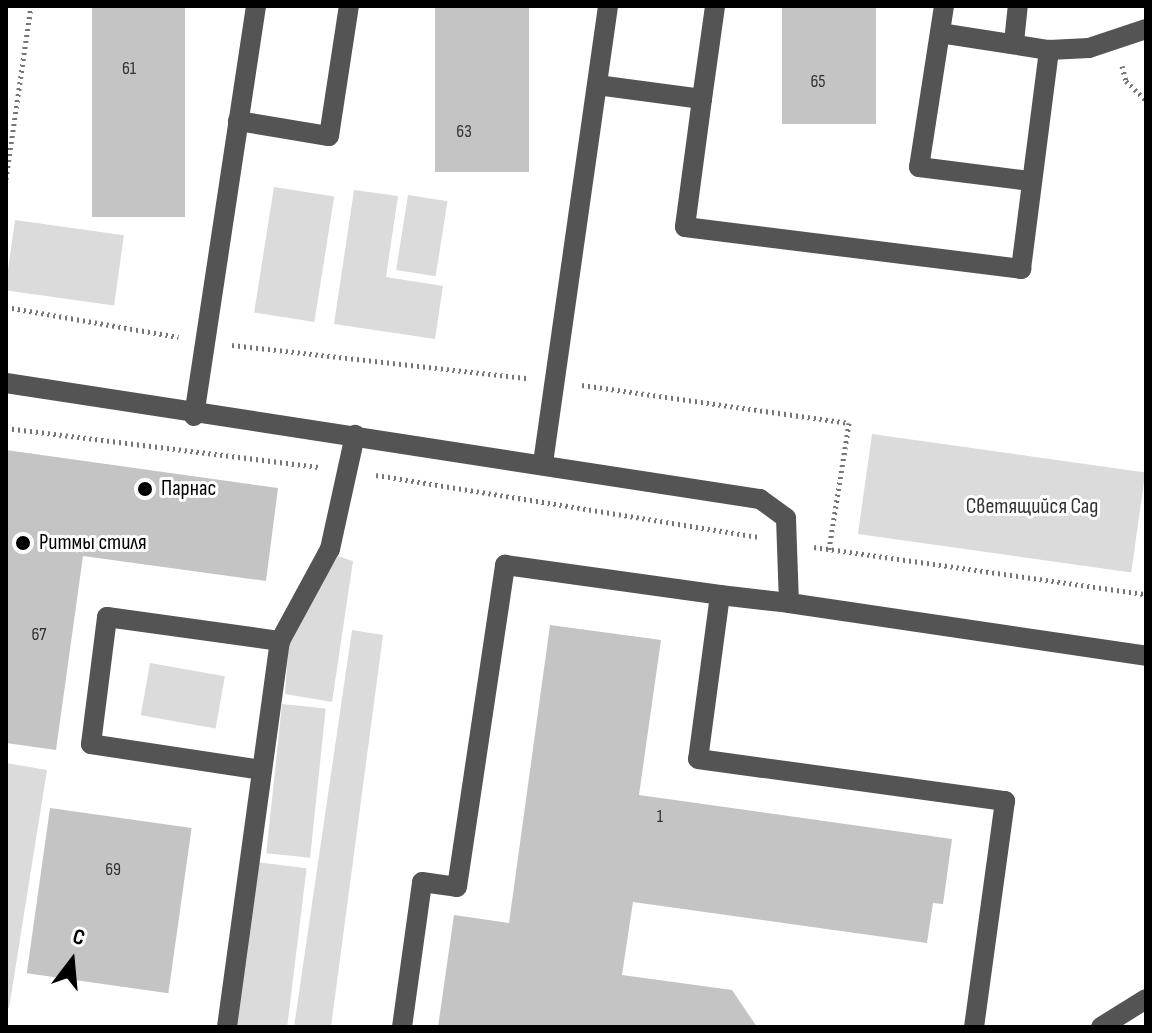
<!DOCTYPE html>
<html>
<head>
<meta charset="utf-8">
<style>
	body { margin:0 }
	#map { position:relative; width:1152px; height:1033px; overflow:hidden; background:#fff; font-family:"Sofia Sans Condensed",sans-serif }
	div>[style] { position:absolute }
	.green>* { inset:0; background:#dbdbdb; transform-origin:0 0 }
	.building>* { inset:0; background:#c4c4c4; transform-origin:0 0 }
	.path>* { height:5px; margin-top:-2.5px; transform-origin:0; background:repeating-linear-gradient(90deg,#767676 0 2px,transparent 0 6px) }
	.minor>* { height:20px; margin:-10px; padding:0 10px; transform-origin:10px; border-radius:10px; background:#545454 }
	.dots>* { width:22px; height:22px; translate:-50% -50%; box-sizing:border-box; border:4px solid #fff; border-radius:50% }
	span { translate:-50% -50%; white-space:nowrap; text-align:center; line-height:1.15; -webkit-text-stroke:6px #fff; paint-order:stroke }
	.number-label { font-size:18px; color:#313131 }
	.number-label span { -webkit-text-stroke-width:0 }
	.poi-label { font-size:22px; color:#000 }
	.left { translate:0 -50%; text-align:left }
	.park-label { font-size:22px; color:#323232 }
	.frame { position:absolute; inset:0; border:8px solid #000; pointer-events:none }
	.north { position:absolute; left:32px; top:921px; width:80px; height:80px; -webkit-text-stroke:6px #fff; paint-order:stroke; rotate:16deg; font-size:22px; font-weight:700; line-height:32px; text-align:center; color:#000 }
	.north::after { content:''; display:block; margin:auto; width:28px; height:36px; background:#000; clip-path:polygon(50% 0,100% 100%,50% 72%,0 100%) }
</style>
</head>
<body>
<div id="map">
	<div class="green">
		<div style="left:274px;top:187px;width:61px;height:127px;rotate:9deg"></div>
		<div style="clip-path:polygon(354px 190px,398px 196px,386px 277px,443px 286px,435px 339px,334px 324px)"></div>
		<div style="left:408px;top:195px;width:40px;height:76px;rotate:9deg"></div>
		<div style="left:15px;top:220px;width:110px;height:71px;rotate:8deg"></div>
		<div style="left:872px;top:434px;width:276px;height:101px;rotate:8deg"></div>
		<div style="clip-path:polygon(338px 556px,353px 561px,332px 702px,285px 694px,289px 639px)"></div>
		<div style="clip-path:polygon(352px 630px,383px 635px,331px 1027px,294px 1027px)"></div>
		<div style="left:150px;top:663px;width:76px;height:53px;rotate:10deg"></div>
		<div style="left:282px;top:704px;width:44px;height:150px;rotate:6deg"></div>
		<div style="clip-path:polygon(6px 763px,47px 770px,9px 1008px,6px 1007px)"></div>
		<div style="left:256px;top:862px;width:51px;height:166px;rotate:7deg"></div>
	</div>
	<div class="building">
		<div style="left:92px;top:6px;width:93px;height:211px"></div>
		<div style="left:435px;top:6px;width:94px;height:166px"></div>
		<div style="left:782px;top:6px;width:94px;height:118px"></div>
		<div style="clip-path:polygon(6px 450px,278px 488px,266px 581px,83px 556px,56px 750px,6px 743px)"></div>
		<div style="clip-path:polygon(550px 625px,661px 640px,639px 795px,952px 839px,943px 904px,933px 903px,927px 943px,633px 902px,622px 975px,732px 990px,757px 1027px,438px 1027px,454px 915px,509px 923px)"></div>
		<div style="left:50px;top:808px;width:143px;height:167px;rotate:8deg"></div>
	</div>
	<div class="path">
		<div style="left:1122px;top:66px;width:16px;rotate:75deg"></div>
		<div style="left:1126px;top:81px;width:28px;rotate:44deg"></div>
		<div style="left:6px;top:179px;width:175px;rotate:-81.8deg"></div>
		<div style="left:6px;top:307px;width:175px;rotate:9.9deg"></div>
		<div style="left:232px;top:345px;width:298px;rotate:6.4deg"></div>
		<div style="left:582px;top:385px;width:270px;rotate:8.1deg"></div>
		<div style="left:849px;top:423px;width:128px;rotate:99deg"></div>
		<div style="left:6px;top:428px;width:315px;rotate:7.1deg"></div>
		<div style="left:376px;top:475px;width:386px;rotate:9.2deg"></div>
		<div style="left:814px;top:547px;width:335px;rotate:8.1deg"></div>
	</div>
	<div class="minor">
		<div style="left:944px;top:6px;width:163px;rotate:98.8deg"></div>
		<div style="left:919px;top:167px;width:112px;rotate:7.2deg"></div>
		<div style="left:940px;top:33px;width:110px;rotate:8.9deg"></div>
		<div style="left:1049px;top:50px;width:40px;rotate:-2.9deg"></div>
		<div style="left:1089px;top:48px;width:60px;rotate:-18.4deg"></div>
		<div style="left:1014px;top:42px;width:36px;rotate:-84deg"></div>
		<div style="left:597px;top:85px;width:106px;rotate:7.6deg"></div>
		<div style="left:702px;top:99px;width:94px;rotate:-82deg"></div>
		<div style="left:702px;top:99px;width:129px;rotate:97.6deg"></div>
		<div style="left:685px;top:227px;width:339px;rotate:7.1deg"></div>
		<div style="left:1021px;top:269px;width:221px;rotate:-82.7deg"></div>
		<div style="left:238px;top:121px;width:92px;rotate:9.4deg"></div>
		<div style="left:329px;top:136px;width:132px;rotate:-81.3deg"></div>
		<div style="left:6px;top:383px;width:763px;rotate:8.75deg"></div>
		<div style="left:760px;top:499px;width:32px;rotate:36deg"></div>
		<div style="left:786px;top:518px;width:85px;rotate:88deg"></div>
		<div style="left:789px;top:603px;width:361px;rotate:8.4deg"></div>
		<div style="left:194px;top:416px;width:415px;rotate:-81.4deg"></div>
		<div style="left:543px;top:463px;width:462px;rotate:-81.9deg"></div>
		<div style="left:720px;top:595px;width:69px;rotate:6.6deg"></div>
		<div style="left:262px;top:770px;width:173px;rotate:-171.4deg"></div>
		<div style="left:91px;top:744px;width:128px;rotate:-82.8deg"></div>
		<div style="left:107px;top:617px;width:175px;rotate:7.9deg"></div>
		<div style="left:227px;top:1027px;width:390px;rotate:-82.2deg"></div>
		<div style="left:280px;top:641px;width:105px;rotate:-61.5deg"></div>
		<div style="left:330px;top:549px;width:117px;rotate:-77.6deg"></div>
		<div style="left:402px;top:1027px;width:146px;rotate:-82.1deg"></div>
		<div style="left:422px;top:882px;width:35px;rotate:8deg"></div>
		<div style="left:457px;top:887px;width:326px;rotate:-81.5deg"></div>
		<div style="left:505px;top:565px;width:217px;rotate:7.9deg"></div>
		<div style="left:720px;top:595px;width:165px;rotate:97.6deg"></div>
		<div style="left:698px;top:759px;width:310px;rotate:7.8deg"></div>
		<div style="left:1005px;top:801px;width:228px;rotate:97.8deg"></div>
		<div style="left:1101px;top:1027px;width:53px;rotate:-31.9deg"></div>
	</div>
	<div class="dots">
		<div style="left:145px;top:489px;background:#000"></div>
		<div style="left:23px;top:543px;background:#000"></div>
	</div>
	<div class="number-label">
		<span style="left:129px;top:69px">61</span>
		<span style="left:818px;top:82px">65</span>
		<span style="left:464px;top:132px">63</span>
		<span style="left:39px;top:635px">67</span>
		<span style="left:660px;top:817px">1</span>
		<span style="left:113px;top:870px">69</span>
	</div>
	<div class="poi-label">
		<span class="left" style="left:161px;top:489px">Парнас</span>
		<span class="left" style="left:39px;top:543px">Ритмы стиля</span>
	</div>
	<div class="park-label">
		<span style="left:1032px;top:507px">Светящийся Сад</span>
	</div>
	<div class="frame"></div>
	<div class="north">С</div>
</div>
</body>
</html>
